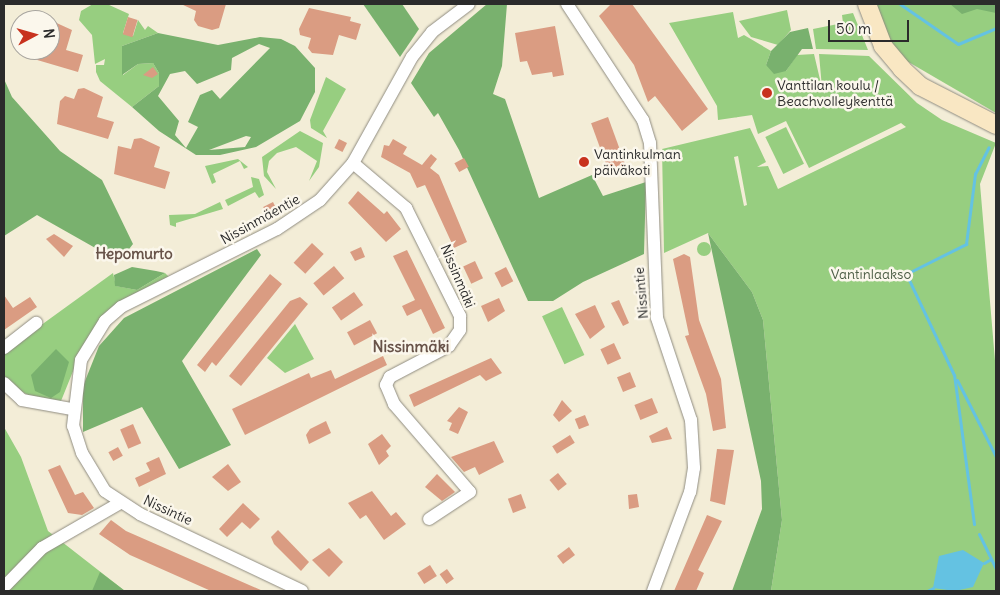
<!DOCTYPE html>
<html>
<head>
<meta charset="utf-8">
<style>
	body { margin:0 }
	#map { position:relative; width:1000px; height:595px; overflow:hidden; background:#f3edd7; font-family:Delius,sans-serif }
	div>[style] { position:absolute }
	.green>* { inset:0; background:#97ce80; transform-origin:0 0 }
	.round { border-radius:50% }
	.forest>* { inset:0; background:#79b16e }
	.water>* { inset:0; background:#64c2e2 }
	.stream>* { height:3px; margin:-1.5px; padding:0 1.5px; transform-origin:1.5px; border-radius:1.5px; background:#64c2e2 }
	.building>* { inset:0; background:#da9c82; transform-origin:0 0 }
	.roads { filter:drop-shadow(0 0 1px #8f8c81) drop-shadow(0 0 1px #8f8c81) }
	.street>* { height:12px; margin:-6px; padding:0 6px; transform-origin:6px; border-radius:6px; background:#fff }
	.secondary>* { height:18px; margin:-9px; padding:0 9px; transform-origin:9px; border-radius:9px; background:#f9e7c3 }
	.dots>* { width:14px; height:14px; translate:-50% -50%; box-sizing:border-box; border:2px solid #fbf7ec; border-radius:50% }
	span { translate:-50% -50%; white-space:nowrap; text-align:center; line-height:1.15; -webkit-text-stroke:5px #fbf7ec; paint-order:stroke }
	.poi-label { font-size:14px; color:#2b2b2b }
	.left { translate:0 -50%; text-align:left }
	.street-label { font-size:14px; color:#2b2b2b }
	.park-label { font-size:14px; color:#4b5c44 }
	.neighbourhood-label { font-size:15px; color:#685349; font-weight:700 }
	.quarter-label { font-size:16px; color:#685349; font-weight:700 }
	.frame { position:absolute; inset:0; border:5px solid #2b2b2b; pointer-events:none }
	.north { position:absolute; left:10px; top:10px; width:50px; height:50px; box-sizing:border-box; background:#fbf7ec; border:1px solid #a8a59f; border-radius:50%; rotate:84deg; font-size:14px; font-weight:700; line-height:20px; text-align:center; color:#2b2b2b }
	.north::after { content:''; display:block; margin:auto; width:18px; height:22px; background:#c8321e; clip-path:polygon(50% 0,100% 100%,50% 72%,0 100%) }
	.scale { position:absolute; left:828px; top:20px; width:81px; height:22px; box-sizing:border-box; border:2px solid #2b2b2b; border-top:0; padding-left:6px; font-size:15px; line-height:18px; white-space:nowrap; color:#2b2b2b; -webkit-text-stroke:4px #fbf7ec; paint-order:stroke }
</style>
</head>
<body>
<div id="map">
	<div class="green">
		<div style="clip-path:polygon(93px 4px,107px 4px,129px 14px,123px 33px,133px 36px,138px 20px,145px 30px,148px 26px,158px 33px,122px 46px,123px 75px,138px 64px,153px 63px,159px 73px,159px 86px,132px 107px,100px 81px,96px 72px,96px 65px,104px 65px,105px 59px,95px 64px,92px 35px,79px 20px,81px 11px)"></div>
		<div style="clip-path:polygon(876px 4px,996px 4px,996px 113px,905px 60px,887px 37px)"></div>
		<div style="clip-path:polygon(787px 10px,791px 30px,778px 45px,751px 37px,739px 21px)"></div>
		<div style="clip-path:polygon(evenodd,733px 12px,738px 38px,744px 35px,771px 51px,766px 65px,786px 71px,797px 55px,814px 54px,822px 88px,819px 54px,869px 56px,917px 103px,942px 120px,996px 143px,980px 184px,996px 372px,996px 591px,771px 591px,782px 520px,763px 320px,752px 292px,708px 233px,664px 253px,662px 149px,750px 128px,766px 162px,757px 167px,768px 166px,778px 189px,906px 127px,901px 123px,809px 168px,786px 121px,758px 134px,752px 115px,718px 120px,717px 106px,669px 23px,733px 12px,738px 156px,747px 205px,744px 206px,734px 157px,738px 156px)"></div>
		<div style="clip-path:polygon(853px 13px,868px 50px,816px 49px,813px 29px,843px 23px,842px 15px)"></div>
		<div style="clip-path:polygon(326px 77px,346px 89px,323px 131px,327px 138px,311px 128px,310px 120px)"></div>
		<div style="left:786px;top:127px;width:41px;height:23px;rotate:64deg"></div>
		<div style="clip-path:polygon(300px 131px,323px 143px,319px 167px,309px 181px,317px 161px,296px 147px,277px 153px,269px 161px,267px 172px,276px 189px,264px 176px,262px 157px)"></div>
		<div style="clip-path:polygon(238px 159px,248px 167px,244px 169px,240px 161px,213px 174px,216px 182px,212px 184px,205px 166px)"></div>
		<div style="clip-path:polygon(251px 177px,259px 179px,264px 195px,259px 198px,255px 192px,228px 206px,225px 200px,253px 187px)"></div>
		<div style="clip-path:polygon(220px 202px,223px 209px,176px 223px,176px 227px,170px 225px,169px 215px,195px 214px)"></div>
		<div class="round" style="left:697px;top:242px;width:14px;height:14px"></div>
		<div style="clip-path:polygon(113px 273px,116px 286px,137px 290px,165px 273px,169px 277px,105px 316px,84px 344px,61px 401px,35px 399px,12px 386px,4px 377px,4px 352px)"></div>
		<div style="left:562px;top:307px;width:53px;height:22px;rotate:65deg"></div>
		<div style="clip-path:polygon(295px 324px,314px 359px,285px 373px,267px 358px)"></div>
		<div style="clip-path:polygon(4px 427px,21px 457px,48px 531px,125px 591px,4px 591px)"></div>
	</div>
	<div class="forest">
		<div style="clip-path:polygon(363px 4px,402px 4px,419px 29px,400px 57px)"></div>
		<div style="clip-path:polygon(487px 4px,507px 4px,502px 66px,493px 94px,505px 99px,539px 198px,592px 175px,603px 196px,646px 182px,644px 254px,583px 282px,553px 301px,528px 301px,459px 150px,438px 113px,434px 117px,411px 83px,429px 53px)"></div>
		<div style="clip-path:polygon(950px 4px,996px 4px,996px 13px,977px 9px,962px 14px)"></div>
		<div style="clip-path:polygon(808px 28px,813px 49px,802px 49px,786px 71px,774px 74px,766px 65px,771px 51px,790px 32px)"></div>
		<div style="clip-path:polygon(evenodd,158px 33px,218px 45px,260px 37px,281px 39px,295px 46px,315px 68px,315px 92px,300px 121px,256px 147px,220px 155px,196px 155px,159px 131px,132px 107px,159px 86px,159px 73px,153px 63px,138px 64px,122px 75px,122px 46px,158px 33px,259px 44px,270px 48px,220px 99px,212px 90px,200px 95px,188px 122px,198px 127px,186px 148px,175px 135px,179px 121px,158px 96px,170px 74px,185px 71px,197px 84px,231px 70px,232px 58px,259px 44px,158px 33px,246px 136px,251px 137px,245px 147px,209px 150px,246px 136px)"></div>
		<div style="clip-path:polygon(4px 79px,12px 97px,60px 151px,102px 180px,133px 244px,126px 253px,113px 258px,37px 215px,4px 236px)"></div>
		<div style="clip-path:polygon(708px 233px,752px 292px,763px 320px,782px 520px,771px 591px,732px 591px,762px 509px,761px 481px)"></div>
		<div style="clip-path:polygon(257px 249px,261px 255px,182px 361px,231px 445px,179px 469px,142px 407px,83px 432px,83px 386px,99px 346px,124px 318px)"></div>
		<div style="clip-path:polygon(132px 267px,156px 271px,165px 273px,137px 290px,115px 286px,114px 275px)"></div>
		<div style="clip-path:polygon(56px 349px,69px 362px,60px 392px,51px 398px,35px 391px,31px 375px)"></div>
		<div style="clip-path:polygon(100px 572px,125px 591px,92px 591px)"></div>
	</div>
	<div class="water">
		<div style="clip-path:polygon(963px 550px,984px 563px,973px 587px,955px 591px,933px 588px,939px 556px)"></div>
	</div>
	<div class="stream">
		<div style="left:900px;top:4px;width:70px;rotate:34.6deg"></div>
		<div style="left:958px;top:44px;width:41px;rotate:-22.8deg"></div>
		<div style="left:957px;top:380px;width:86px;rotate:63.1deg"></div>
		<div style="left:974px;top:524px;width:150px;rotate:-97.6deg"></div>
		<div style="left:954px;top:375px;width:105px;rotate:-115.3deg"></div>
		<div style="left:909px;top:280px;width:8px;rotate:-83deg"></div>
		<div style="left:910px;top:272px;width:63px;rotate:-26.6deg"></div>
		<div style="left:966px;top:244px;width:71px;rotate:-82.7deg"></div>
		<div style="left:975px;top:174px;width:30px;rotate:-63deg"></div>
		<div style="left:979px;top:534px;width:39px;rotate:64deg"></div>
		<div style="left:984px;top:563px;width:8px;rotate:-30deg"></div>
		<div style="left:927px;top:591px;width:7px;rotate:-27deg"></div>
	</div>
	<div class="building">
		<div style="clip-path:polygon(181px 4px,226px 4px,219px 28px,212px 30px,198px 26px,194px 20px,196px 11px)"></div>
		<div style="clip-path:polygon(611px 4px,632px 4px,708px 109px,682px 131px,655px 96px,648px 102px,634px 65px,599px 16px)"></div>
		<div style="clip-path:polygon(309px 8px,351px 17px,350px 21px,361px 24px,356px 40px,339px 35px,333px 55px,312px 53px,308px 48px,311px 38px,300px 35px,299px 29px)"></div>
		<div style="left:128px;top:17px;width:10px;height:18px;rotate:17deg"></div>
		<div style="clip-path:polygon(50px 20px,72px 30px,66px 50px,83px 55px,78px 72px,27px 57px,29px 50px,50px 50px)"></div>
		<div style="clip-path:polygon(555px 26px,564px 75px,553px 77px,552px 72px,532px 75px,527px 61px,520px 62px,515px 33px)"></div>
		<div style="clip-path:polygon(153px 67px,158px 74px,152px 78px,143px 75px)"></div>
		<div style="clip-path:polygon(84px 88px,103px 97px,97px 117px,114px 122px,108px 139px,57px 124px,60px 101px,65px 96px,74px 99px,78px 89px)"></div>
		<div style="left:608px;top:117px;width:56px;height:18px;rotate:70deg"></div>
		<div style="clip-path:polygon(141px 138px,160px 147px,154px 167px,170px 172px,165px 189px,114px 174px,118px 146px,131px 149px,134px 139px)"></div>
		<div style="left:339px;top:139px;width:9px;height:10px;rotate:27deg"></div>
		<div style="clip-path:polygon(393px 139px,407px 147px,403px 154px,422px 165px,431px 154px,437px 159px,430px 168px,439px 175px,467px 242px,454px 248px,425px 185px,417px 188px,410px 173px,381px 157px,384px 145px,389px 146px)"></div>
		<div style="left:464px;top:158px;width:10px;height:11px;rotate:61deg"></div>
		<div style="clip-path:polygon(358px 191px,384px 214px,387px 211px,401px 229px,386px 242px,348px 203px)"></div>
		<div style="left:273px;top:202px;width:9px;height:11px;rotate:63deg"></div>
		<div style="clip-path:polygon(54px 234px,73px 246px,64px 257px,46px 239px)"></div>
		<div style="left:312px;top:243px;width:16px;height:27px;rotate:43deg"></div>
		<div style="clip-path:polygon(361px 247px,365px 257px,355px 261px,350px 252px)"></div>
		<div style="clip-path:polygon(407px 250px,445px 328px,433px 334px,421px 309px,407px 316px,402px 306px,415px 300px,393px 256px)"></div>
		<div style="clip-path:polygon(684px 254px,690px 257px,699px 320px,721px 379px,726px 428px,713px 431px,706px 394px,685px 336px,689px 335px,673px 259px)"></div>
		<div style="left:475px;top:261px;width:19px;height:13px;rotate:65deg"></div>
		<div style="left:334px;top:266px;width:16px;height:27px;rotate:50deg"></div>
		<div style="left:506px;top:267px;width:16px;height:13px;rotate:63deg"></div>
		<div style="clip-path:polygon(270px 274px,282px 284px,216px 366px,212px 362px,205px 372px,197px 365px)"></div>
		<div style="left:354px;top:292px;width:16px;height:27px;rotate:55deg"></div>
		<div style="clip-path:polygon(4px 295px,13px 308px,30px 297px,37px 307px,4px 330px)"></div>
		<div style="clip-path:polygon(300px 297px,308px 304px,241px 386px,229px 376px,290px 301px)"></div>
		<div style="clip-path:polygon(499px 298px,505px 311px,488px 322px,481px 306px)"></div>
		<div style="clip-path:polygon(619px 300px,629px 323px,623px 326px,611px 303px)"></div>
		<div style="clip-path:polygon(595px 305px,605px 327px,590px 339px,575px 314px)"></div>
		<div style="left:370px;top:320px;width:15px;height:26px;rotate:62deg"></div>
		<div style="left:614px;top:343px;width:17px;height:15px;rotate:65deg"></div>
		<div style="clip-path:polygon(383px 356px,387px 365px,245px 435px,232px 409px,309px 373px,311px 378px,331px 370px,335px 379px)"></div>
		<div style="clip-path:polygon(491px 358px,502px 373px,486px 381px,480px 375px,414px 407px,409px 395px)"></div>
		<div style="left:630px;top:372px;width:16px;height:14px;rotate:68deg"></div>
		<div style="left:652px;top:398px;width:16px;height:19px;rotate:68deg"></div>
		<div style="clip-path:polygon(562px 400px,572px 411px,559px 422px,553px 415px)"></div>
		<div style="clip-path:polygon(459px 407px,468px 412px,458px 434px,449px 430px,452px 423px,447px 421px)"></div>
		<div style="left:585px;top:415px;width:11px;height:11px;rotate:68deg"></div>
		<div style="clip-path:polygon(326px 421px,331px 433px,309px 444px,306px 435px,310px 429px)"></div>
		<div style="left:133px;top:424px;width:21px;height:14px;rotate:67deg"></div>
		<div style="clip-path:polygon(667px 427px,672px 439px,652px 443px,649px 436px)"></div>
		<div style="clip-path:polygon(382px 434px,391px 446px,386px 451px,389px 456px,379px 465px,368px 444px)"></div>
		<div style="left:570px;top:435px;width:9px;height:21px;rotate:58deg"></div>
		<div style="clip-path:polygon(494px 441px,504px 462px,479px 475px,475px 467px,464px 472px,451px 457px)"></div>
		<div style="left:118px;top:447px;width:10px;height:11px;rotate:61deg"></div>
		<div style="clip-path:polygon(717px 449px,734px 450px,725px 505px,710px 501px)"></div>
		<div style="clip-path:polygon(159px 457px,166px 474px,139px 487px,135px 478px,150px 471px,146px 463px)"></div>
		<div style="clip-path:polygon(228px 464px,241px 482px,228px 491px,212px 477px)"></div>
		<div style="clip-path:polygon(60px 465px,75px 495px,83px 492px,94px 508px,82px 515px,68px 513px,48px 470px)"></div>
		<div style="left:558px;top:473px;width:14px;height:11px;rotate:51deg"></div>
		<div style="clip-path:polygon(437px 474px,455px 492px,442px 501px,425px 487px)"></div>
		<div style="clip-path:polygon(372px 491px,391px 516px,396px 512px,406px 524px,384px 540px,366px 515px,360px 519px,348px 503px)"></div>
		<div style="left:521px;top:494px;width:15px;height:14px;rotate:70deg"></div>
		<div style="clip-path:polygon(637px 494px,639px 507px,629px 509px,628px 495px)"></div>
		<div style="clip-path:polygon(243px 503px,260px 519px,250px 529px,242px 522px,227px 537px,219px 529px)"></div>
		<div style="clip-path:polygon(707px 515px,722px 521px,698px 570px,704px 573px,696px 591px,674px 591px)"></div>
		<div style="clip-path:polygon(111px 520px,126px 531px,263px 591px,211px 591px,130px 555px,99px 534px)"></div>
		<div style="clip-path:polygon(278px 530px,309px 562px,301px 571px,274px 544px,271px 537px)"></div>
		<div style="left:569px;top:547px;width:10px;height:15px;rotate:53deg"></div>
		<div style="clip-path:polygon(329px 548px,343px 562px,329px 577px,312px 560px)"></div>
		<div style="left:430px;top:565px;width:13px;height:15px;rotate:58deg"></div>
		<div style="left:447px;top:569px;width:12px;height:9px;rotate:55deg"></div>
	</div>
	<div class="roads">
		<div class="street">
			<div style="left:567px;top:4px;width:139px;rotate:56.8deg"></div>
			<div style="left:643px;top:120px;width:24px;rotate:73deg"></div>
			<div style="left:650px;top:143px;width:175px;rotate:87.7deg"></div>
			<div style="left:657px;top:318px;width:108px;rotate:71.6deg"></div>
			<div style="left:691px;top:420px;width:48px;rotate:86.4deg"></div>
			<div style="left:694px;top:468px;width:24px;rotate:99deg"></div>
			<div style="left:690px;top:492px;width:106px;rotate:110.5deg"></div>
			<div style="left:353px;top:163px;width:70px;rotate:40.3deg"></div>
			<div style="left:406px;top:208px;width:121px;rotate:63.4deg"></div>
			<div style="left:460px;top:316px;width:14px;rotate:90deg"></div>
			<div style="left:460px;top:330px;width:19px;rotate:125deg"></div>
			<div style="left:449px;top:346px;width:67px;rotate:152.3deg"></div>
			<div style="left:390px;top:377px;width:9px;rotate:117deg"></div>
			<div style="left:386px;top:385px;width:21px;rotate:67deg"></div>
			<div style="left:394px;top:404px;width:116px;rotate:49.2deg"></div>
			<div style="left:470px;top:492px;width:49px;rotate:146.6deg"></div>
			<div style="left:4px;top:348px;width:41px;rotate:-38deg"></div>
			<div style="left:4px;top:383px;width:25px;rotate:43deg"></div>
			<div style="left:22px;top:400px;width:51px;rotate:10.2deg"></div>
			<div style="left:6px;top:585px;width:52px;rotate:-45.8deg"></div>
			<div style="left:42px;top:548px;width:90px;rotate:-30deg"></div>
			<div style="left:302px;top:591px;width:179px;rotate:-154.6deg"></div>
			<div style="left:140px;top:514px;width:42px;rotate:-146.7deg"></div>
			<div style="left:105px;top:491px;width:44px;rotate:-121.2deg"></div>
			<div style="left:82px;top:453px;width:28px;rotate:-108deg"></div>
			<div style="left:73px;top:426px;width:66px;rotate:-83.1deg"></div>
			<div style="left:81px;top:360px;width:46px;rotate:-58.4deg"></div>
			<div style="left:105px;top:321px;width:21px;rotate:-41deg"></div>
			<div style="left:121px;top:307px;width:174px;rotate:-26.6deg"></div>
			<div style="left:277px;top:229px;width:52px;rotate:-34deg"></div>
			<div style="left:320px;top:200px;width:50px;rotate:-48.3deg"></div>
			<div style="left:353px;top:163px;width:121px;rotate:-60.9deg"></div>
			<div style="left:412px;top:57px;width:32px;rotate:-51deg"></div>
			<div style="left:432px;top:32px;width:46px;rotate:-37.1deg"></div>
		</div>
		<div class="secondary">
			<div style="left:867px;top:4px;width:45px;rotate:69.1deg"></div>
			<div style="left:883px;top:46px;width:30px;rotate:50deg"></div>
			<div style="left:902px;top:69px;width:25px;rotate:43deg"></div>
			<div style="left:920px;top:86px;width:85px;rotate:27.2deg"></div>
		</div>
	</div>
	<div class="dots">
		<div style="left:767px;top:93px;background:#c8321e"></div>
		<div style="left:584px;top:162px;background:#c8321e"></div>
	</div>
	<div class="poi-label">
		<span class="left" style="left:777px;top:93px">Vanttilan koulu /<br>Beachvolleykenttä</span>
		<span class="left" style="left:594px;top:162px">Vantinkulman<br>päiväkoti</span>
	</div>
	<div class="street-label">
		<span style="left:260px;top:219px;rotate:-29deg">Nissinmäentie</span>
		<span style="left:458px;top:276px;rotate:67deg">Nissinmäki</span>
		<span style="left:641px;top:293px;rotate:-95deg">Nissintie</span>
		<span style="left:168px;top:510px;rotate:25deg">Nissintie</span>
	</div>
	<div class="park-label">
		<span style="left:871px;top:274px">Vantinlaakso</span>
	</div>
	<div class="neighbourhood-label">
		<span style="left:134px;top:254px">Hepomurto</span>
	</div>
	<div class="quarter-label">
		<span style="left:411px;top:346px">Nissinmäki</span>
	</div>
	<div class="frame"></div>
	<div class="north">N</div>
	<div class="scale">50 m</div>
</div>
</body>
</html>
